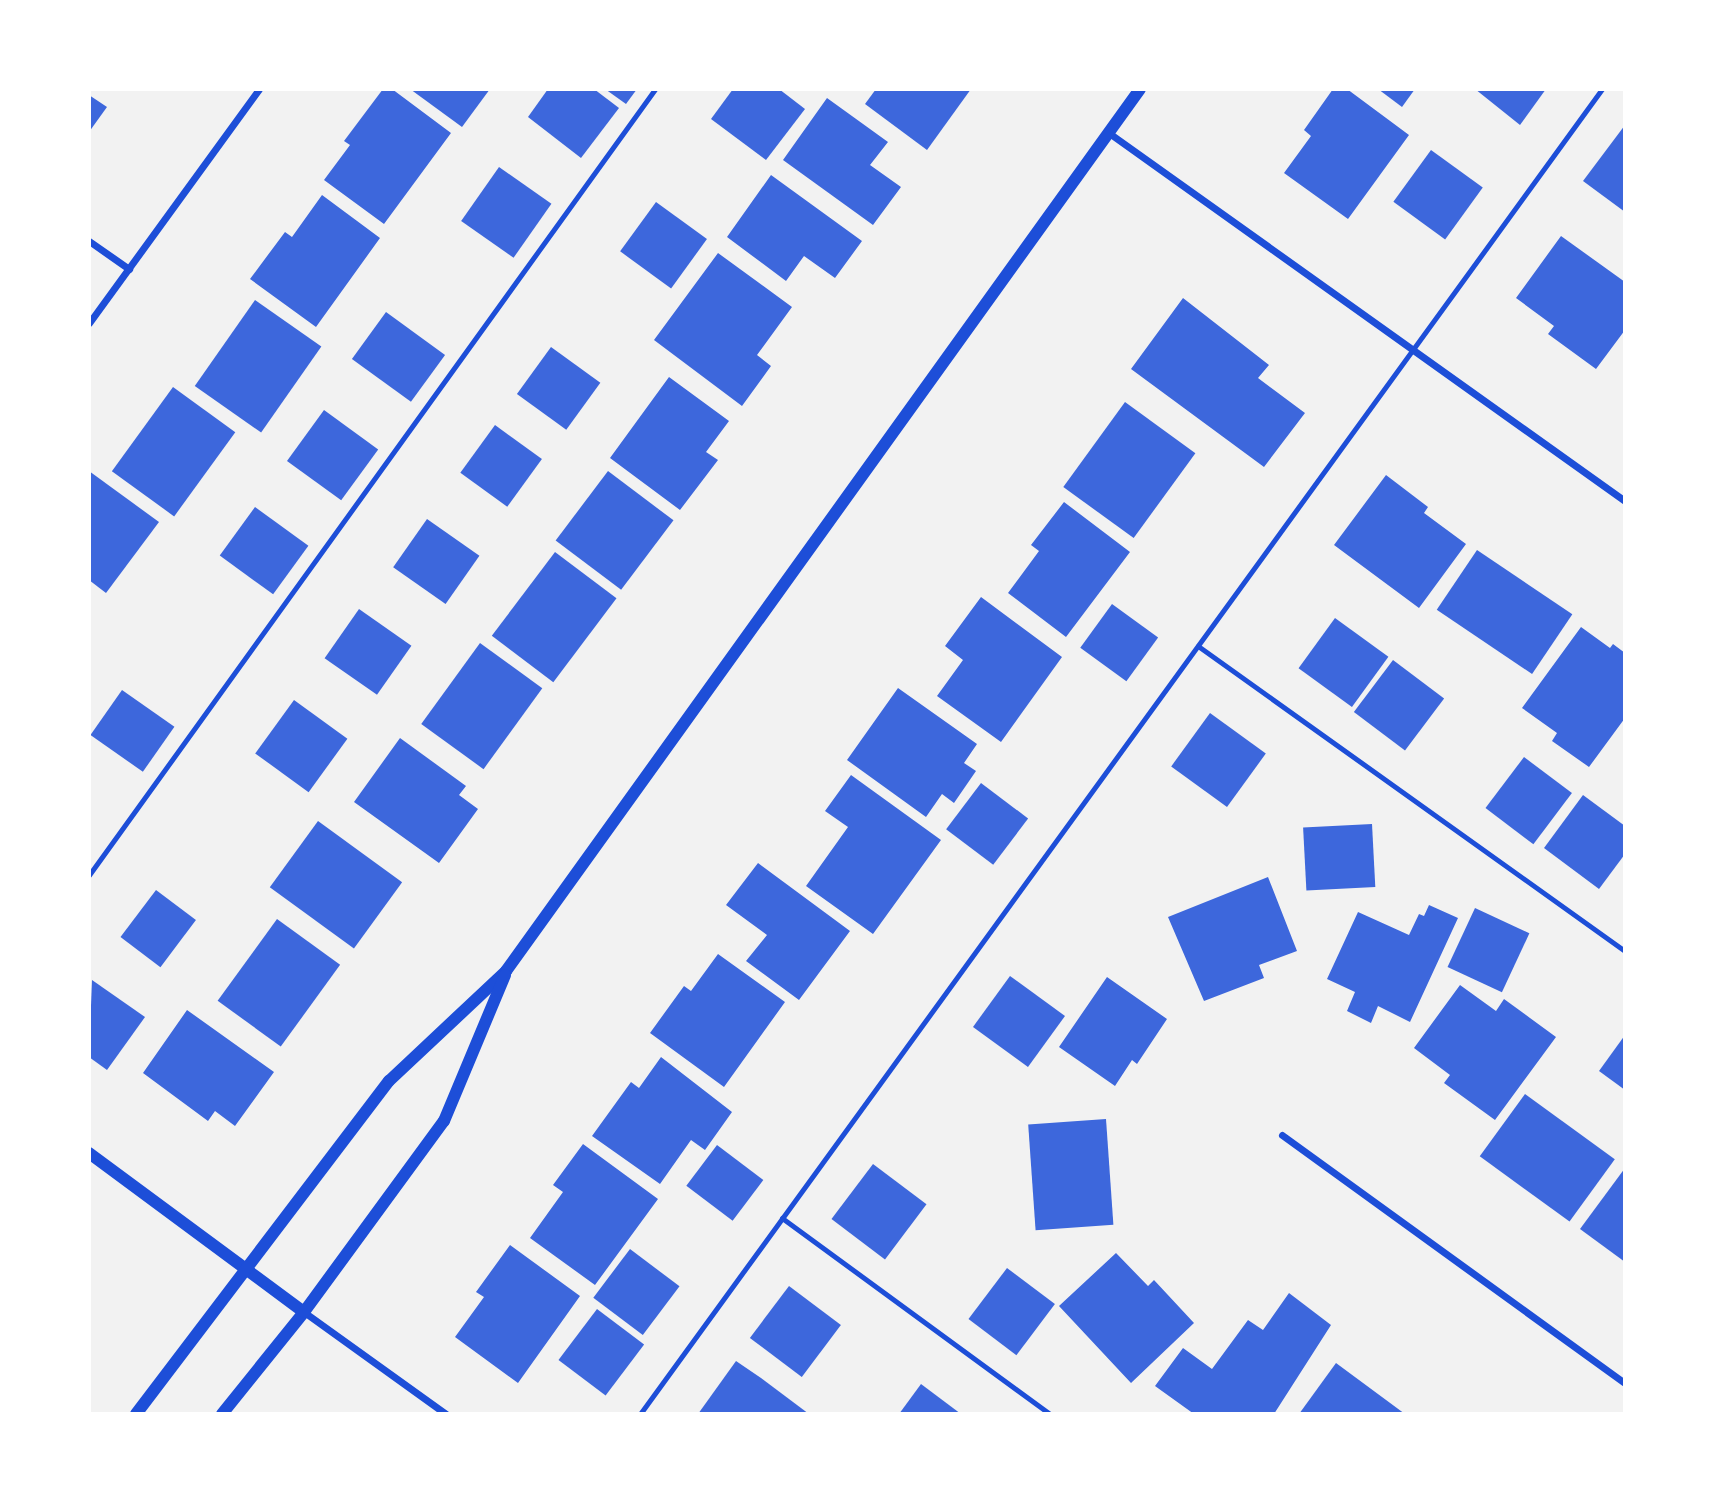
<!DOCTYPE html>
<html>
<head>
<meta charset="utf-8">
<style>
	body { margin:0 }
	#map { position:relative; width:1714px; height:1503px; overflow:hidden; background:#f2f2f2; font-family:"Space Grotesk",sans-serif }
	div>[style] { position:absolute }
	.building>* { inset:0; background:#3d67dc; transform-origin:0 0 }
	.service>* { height:5px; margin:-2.5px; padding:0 2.5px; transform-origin:2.5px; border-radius:2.5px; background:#1d4ed8 }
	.minor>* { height:7px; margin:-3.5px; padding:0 3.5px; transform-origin:3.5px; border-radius:3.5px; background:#1d4ed8 }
	.tertiary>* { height:12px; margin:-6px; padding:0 6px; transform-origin:6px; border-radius:6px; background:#1d4ed8 }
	span { translate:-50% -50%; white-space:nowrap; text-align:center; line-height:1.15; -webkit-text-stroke:6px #fff; paint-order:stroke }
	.frame { position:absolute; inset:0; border:91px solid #fff; pointer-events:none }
</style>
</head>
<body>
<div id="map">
	<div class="building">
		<div style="clip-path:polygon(383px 89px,392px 89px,451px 133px,384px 224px,324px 180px,350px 145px,344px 141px)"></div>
		<div style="clip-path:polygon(410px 89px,490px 89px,462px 127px)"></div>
		<div style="clip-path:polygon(548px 89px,594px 89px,619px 108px,581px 158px,528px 117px)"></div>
		<div style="clip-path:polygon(605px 89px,637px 89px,626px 104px)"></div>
		<div style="clip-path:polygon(733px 89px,779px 89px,805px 109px,766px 160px,711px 119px)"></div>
		<div style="clip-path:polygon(876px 89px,971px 89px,927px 150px,865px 104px)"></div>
		<div style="clip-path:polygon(1333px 89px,1347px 89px,1409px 135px,1348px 219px,1284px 173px,1311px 136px,1304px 130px)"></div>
		<div style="clip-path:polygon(1378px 89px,1415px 89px,1402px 107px)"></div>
		<div style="clip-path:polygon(1475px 89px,1546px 89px,1520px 125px)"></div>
		<div style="clip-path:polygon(89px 95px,107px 107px,89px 132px)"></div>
		<div style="clip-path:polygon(827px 98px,888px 142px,870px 165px,901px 187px,873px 225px,783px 160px)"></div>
		<div style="clip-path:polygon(1625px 125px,1625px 212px,1583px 181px)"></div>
		<div style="left:1431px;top:150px;width:64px;height:64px;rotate:36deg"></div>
		<div style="left:499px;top:167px;width:64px;height:66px;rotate:35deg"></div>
		<div style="clip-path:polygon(771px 175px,862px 241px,835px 278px,804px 256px,786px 281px,727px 237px)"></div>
		<div style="clip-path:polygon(322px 195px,380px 238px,316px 327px,250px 279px,285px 232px,292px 237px)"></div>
		<div style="left:656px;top:202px;width:63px;height:61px;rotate:36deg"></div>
		<div style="clip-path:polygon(1561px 236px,1625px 282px,1625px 330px,1596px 369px,1548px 334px,1554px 326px,1516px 298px)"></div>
		<div style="clip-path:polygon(718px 253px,792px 307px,757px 355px,771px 366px,742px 406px,654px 340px)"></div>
		<div style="clip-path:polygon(1183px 298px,1269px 365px,1258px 378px,1305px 413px,1264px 467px,1131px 369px)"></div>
		<div style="left:255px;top:300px;width:81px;height:105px;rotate:35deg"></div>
		<div style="left:386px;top:312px;width:73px;height:58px;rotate:36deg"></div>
		<div style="left:551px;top:347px;width:61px;height:58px;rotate:36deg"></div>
		<div style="clip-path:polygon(669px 377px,729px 421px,706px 452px,718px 460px,680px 510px,610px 458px)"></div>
		<div style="left:173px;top:387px;width:77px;height:104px;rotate:36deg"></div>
		<div style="left:1125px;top:402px;width:87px;height:105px;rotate:36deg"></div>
		<div style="left:324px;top:410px;width:67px;height:63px;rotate:36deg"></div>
		<div style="left:495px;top:425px;width:58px;height:59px;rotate:36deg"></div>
		<div style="clip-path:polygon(89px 471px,159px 522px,106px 593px,89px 580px)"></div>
		<div style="left:608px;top:471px;width:82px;height:87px;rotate:37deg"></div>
		<div style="clip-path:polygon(1386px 475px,1428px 507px,1424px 513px,1466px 544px,1419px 608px,1334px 545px)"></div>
		<div style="clip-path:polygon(1064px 502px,1130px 552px,1066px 637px,1008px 593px,1039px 551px,1031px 545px)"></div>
		<div style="left:255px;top:507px;width:66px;height:60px;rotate:36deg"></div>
		<div style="left:427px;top:519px;width:64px;height:59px;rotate:35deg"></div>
		<div style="left:1477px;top:550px;width:115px;height:72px;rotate:34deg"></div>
		<div style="left:555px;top:552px;width:77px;height:105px;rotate:37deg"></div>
		<div style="clip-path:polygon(981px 597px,1062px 657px,1001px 742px,937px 696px,963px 660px,945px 646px)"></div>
		<div style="left:1112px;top:604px;width:57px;height:54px;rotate:36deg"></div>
		<div style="left:359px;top:609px;width:64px;height:60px;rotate:35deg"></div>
		<div style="left:1335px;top:618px;width:66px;height:62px;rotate:36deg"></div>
		<div style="clip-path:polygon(1581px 627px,1610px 648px,1613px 644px,1625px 653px,1625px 718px,1589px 767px,1552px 741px,1557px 733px,1522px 708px)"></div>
		<div style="left:480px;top:643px;width:77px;height:100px;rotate:36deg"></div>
		<div style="left:1393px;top:660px;width:64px;height:65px;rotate:37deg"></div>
		<div style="clip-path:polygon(898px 688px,977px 744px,964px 763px,976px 771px,954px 803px,942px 794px,926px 817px,847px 760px)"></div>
		<div style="left:122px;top:690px;width:64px;height:55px;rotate:35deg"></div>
		<div style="left:294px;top:700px;width:66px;height:66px;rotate:36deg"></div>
		<div style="left:1210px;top:713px;width:69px;height:66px;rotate:36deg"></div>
		<div style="clip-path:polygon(400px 738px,466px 786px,459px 795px,478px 809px,439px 863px,354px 802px)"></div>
		<div style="left:1524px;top:757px;width:60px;height:64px;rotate:37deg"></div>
		<div style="clip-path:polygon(851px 775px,941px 840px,873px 934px,806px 886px,848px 827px,825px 811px)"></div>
		<div style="left:981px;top:783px;width:59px;height:58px;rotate:37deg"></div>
		<div style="clip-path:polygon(1583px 795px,1625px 826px,1625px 854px,1599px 889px,1544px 848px)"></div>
		<div style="left:318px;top:821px;width:104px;height:82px;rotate:36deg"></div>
		<div style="left:1372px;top:824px;width:63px;height:69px;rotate:87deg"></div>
		<div style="clip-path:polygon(758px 863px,850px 931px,799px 1000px,746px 961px,767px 935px,726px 905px)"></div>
		<div style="clip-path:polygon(1268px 877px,1297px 951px,1259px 965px,1264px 978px,1204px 1001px,1168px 917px)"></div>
		<div style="left:156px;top:890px;width:50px;height:59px;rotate:37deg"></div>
		<div style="clip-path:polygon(1429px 905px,1458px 918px,1410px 1022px,1378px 1006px,1371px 1023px,1347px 1011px,1355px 992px,1327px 979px,1358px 912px,1409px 935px,1419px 914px,1424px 916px)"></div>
		<div style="left:1475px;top:908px;width:60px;height:65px;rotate:25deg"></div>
		<div style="left:277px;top:919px;width:78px;height:101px;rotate:36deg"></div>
		<div style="clip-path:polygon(718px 954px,785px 1002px,724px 1087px,650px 1033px,684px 986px,691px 991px)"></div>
		<div style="left:1010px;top:976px;width:68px;height:63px;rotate:36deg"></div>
		<div style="clip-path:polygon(1107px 977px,1167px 1019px,1137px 1064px,1132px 1060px,1115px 1086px,1059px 1047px)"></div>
		<div style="clip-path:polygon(92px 980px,145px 1017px,107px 1070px,89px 1057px)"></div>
		<div style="clip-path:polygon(1460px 985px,1496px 1011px,1504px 999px,1556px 1037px,1495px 1120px,1444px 1083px,1450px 1075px,1414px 1048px)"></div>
		<div style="clip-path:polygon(187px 1010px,274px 1072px,235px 1126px,215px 1111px,208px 1121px,143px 1073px)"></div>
		<div style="clip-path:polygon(1625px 1035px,1625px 1090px,1599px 1071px)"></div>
		<div style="clip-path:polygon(661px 1057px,732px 1112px,705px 1150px,691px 1140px,660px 1184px,592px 1136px,631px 1082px,639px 1088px)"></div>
		<div style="left:1525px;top:1094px;width:111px;height:77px;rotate:36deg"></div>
		<div style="left:1106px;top:1119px;width:106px;height:78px;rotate:86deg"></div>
		<div style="clip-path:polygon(583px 1144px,658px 1199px,595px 1285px,530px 1238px,563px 1192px,553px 1185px)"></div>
		<div style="left:717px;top:1145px;width:58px;height:51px;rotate:37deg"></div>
		<div style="left:873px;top:1164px;width:67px;height:69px;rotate:37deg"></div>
		<div style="clip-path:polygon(1625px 1168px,1625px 1262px,1580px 1229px)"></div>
		<div style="clip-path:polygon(510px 1245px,580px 1296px,518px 1383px,455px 1337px,484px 1297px,476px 1292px)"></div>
		<div style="left:630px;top:1249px;width:62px;height:61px;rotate:37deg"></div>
		<div style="clip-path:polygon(1116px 1253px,1148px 1286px,1154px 1280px,1194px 1323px,1131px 1383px,1059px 1306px)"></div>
		<div style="left:1007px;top:1268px;width:60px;height:64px;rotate:37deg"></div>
		<div style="left:789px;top:1286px;width:65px;height:65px;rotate:37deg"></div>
		<div style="clip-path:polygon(1289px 1293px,1331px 1325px,1274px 1414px,1194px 1414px,1155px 1386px,1183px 1348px,1212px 1369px,1248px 1320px,1263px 1330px)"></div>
		<div style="left:597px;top:1309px;width:59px;height:64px;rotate:37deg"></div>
		<div style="clip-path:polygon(736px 1361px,761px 1378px,809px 1414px,698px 1414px)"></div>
		<div style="clip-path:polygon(1336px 1363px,1405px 1414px,1299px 1414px)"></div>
		<div style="clip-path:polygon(921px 1384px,961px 1414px,899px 1414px)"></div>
	</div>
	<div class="service">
		<div style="left:1198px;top:646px;width:525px;rotate:35.54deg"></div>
		<div style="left:89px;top:875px;width:969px;rotate:-54.24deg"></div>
		<div style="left:782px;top:1218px;width:332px;rotate:36.2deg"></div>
		<div style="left:640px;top:1414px;width:1637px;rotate:-54.02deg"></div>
	</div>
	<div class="minor">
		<div style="left:1109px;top:133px;width:634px;rotate:35.5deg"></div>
		<div style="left:89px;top:241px;width:49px;rotate:35deg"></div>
		<div style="left:89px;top:323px;width:289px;rotate:-54deg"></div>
		<div style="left:1282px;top:1135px;width:423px;rotate:35.9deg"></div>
		<div style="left:304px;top:1312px;width:175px;rotate:35.7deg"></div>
	</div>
	<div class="tertiary">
		<div style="left:89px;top:1153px;width:267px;rotate:36.5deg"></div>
		<div style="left:136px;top:1414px;width:418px;rotate:-52.8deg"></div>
		<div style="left:389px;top:1081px;width:161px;rotate:-43.2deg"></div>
		<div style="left:506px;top:971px;width:1086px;rotate:-54.29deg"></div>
		<div style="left:222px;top:1414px;width:131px;rotate:-51.2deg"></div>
		<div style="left:304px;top:1312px;width:237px;rotate:-53.8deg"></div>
		<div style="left:444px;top:1121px;width:158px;rotate:-67.3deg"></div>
	</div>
	<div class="frame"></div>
</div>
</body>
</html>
